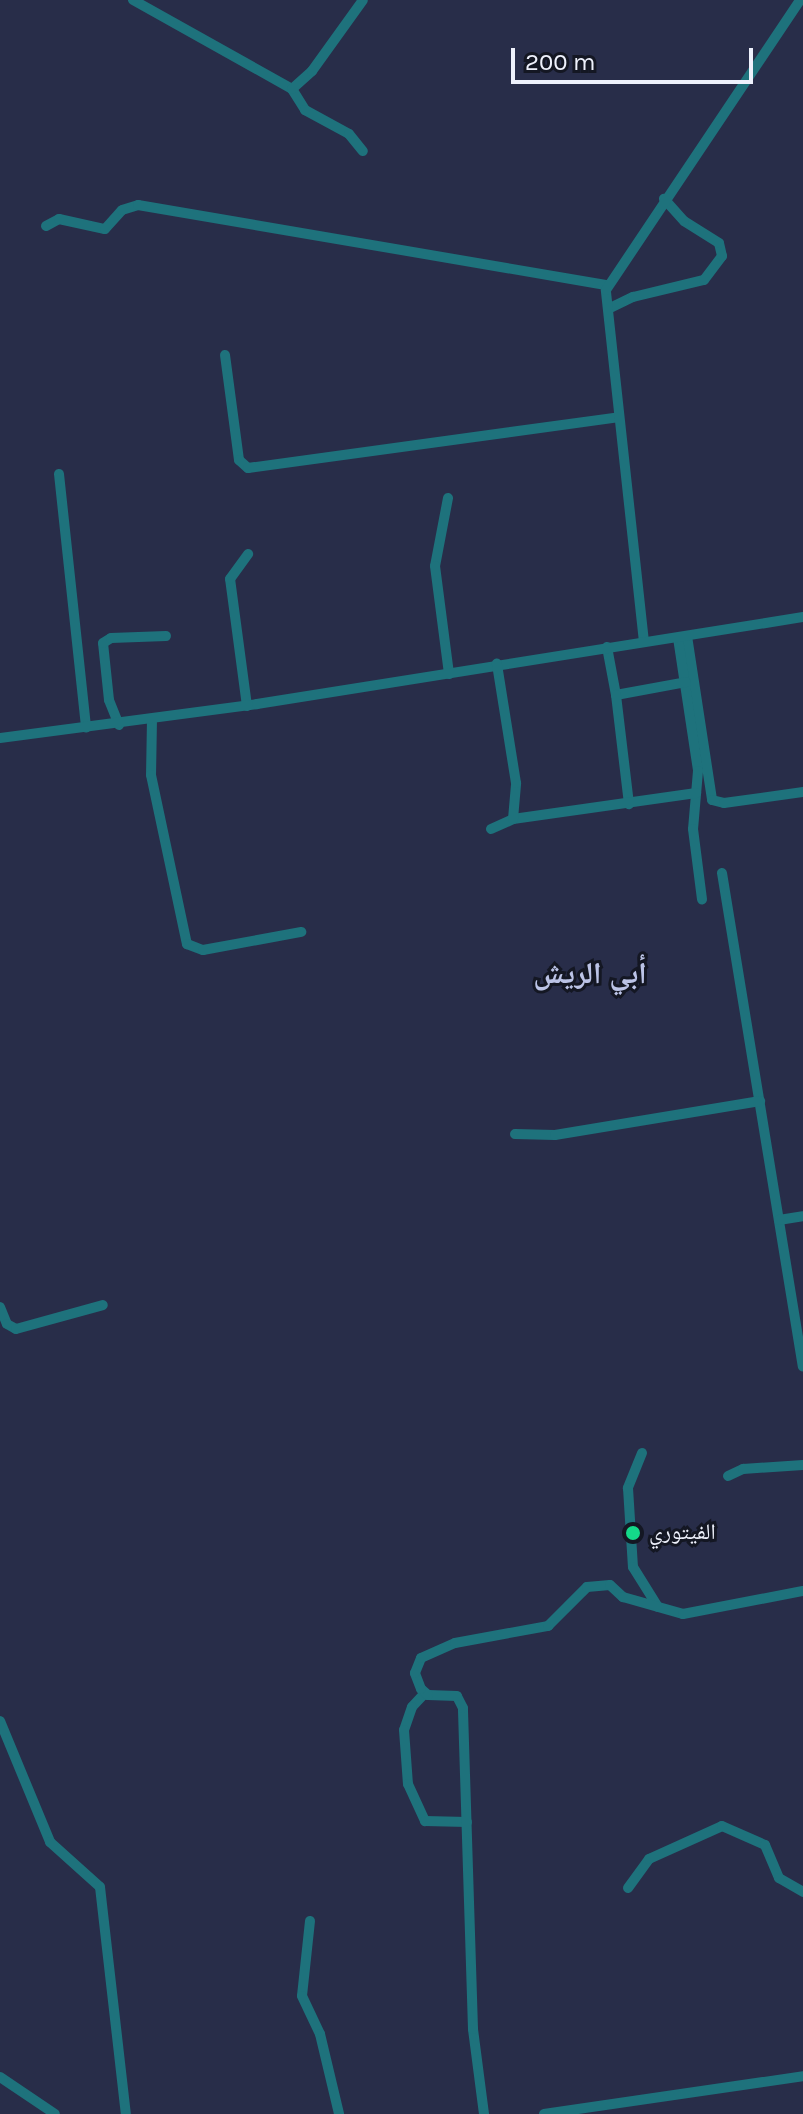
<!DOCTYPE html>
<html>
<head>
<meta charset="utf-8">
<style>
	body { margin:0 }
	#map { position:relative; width:803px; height:2114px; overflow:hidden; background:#282d49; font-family:Karla,"Noto Naskh Arabic",sans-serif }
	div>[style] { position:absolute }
	.minor>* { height:10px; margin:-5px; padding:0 5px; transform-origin:5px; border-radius:5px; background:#1e727c }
	.dots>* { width:22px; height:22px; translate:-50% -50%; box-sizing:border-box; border:4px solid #141723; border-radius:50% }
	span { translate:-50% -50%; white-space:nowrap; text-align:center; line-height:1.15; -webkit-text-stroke:6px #141723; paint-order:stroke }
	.poi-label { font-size:22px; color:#eef1fc }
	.left { translate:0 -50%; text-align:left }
	.district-label { font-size:30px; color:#bbc3e6; font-weight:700 }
	.scale { position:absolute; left:511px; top:48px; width:242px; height:36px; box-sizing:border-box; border:4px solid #eef1fc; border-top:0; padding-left:10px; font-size:24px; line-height:28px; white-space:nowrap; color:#eef1fc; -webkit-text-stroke:6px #141723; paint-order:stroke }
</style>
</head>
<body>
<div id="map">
	<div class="minor">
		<div style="left:133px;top:0;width:182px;rotate:29.2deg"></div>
		<div style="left:292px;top:89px;width:25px;rotate:58deg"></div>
		<div style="left:305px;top:110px;width:50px;rotate:28.6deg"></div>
		<div style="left:349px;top:134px;width:22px;rotate:51deg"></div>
		<div style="left:292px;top:89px;width:27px;rotate:-42deg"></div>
		<div style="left:312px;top:71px;width:87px;rotate:-54.3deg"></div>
		<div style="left:46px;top:226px;width:15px;rotate:-28deg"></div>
		<div style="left:59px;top:219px;width:47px;rotate:12.3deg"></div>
		<div style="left:105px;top:229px;width:25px;rotate:-48deg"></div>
		<div style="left:122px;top:210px;width:17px;rotate:-17deg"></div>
		<div style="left:138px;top:205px;width:476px;rotate:9.7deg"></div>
		<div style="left:608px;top:309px;width:28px;rotate:-26deg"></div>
		<div style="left:633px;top:297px;width:73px;rotate:-13.5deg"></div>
		<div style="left:704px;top:280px;width:30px;rotate:-53deg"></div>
		<div style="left:722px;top:256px;width:13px;rotate:-103deg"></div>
		<div style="left:719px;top:243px;width:41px;rotate:-147.8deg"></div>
		<div style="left:684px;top:221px;width:30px;rotate:-132deg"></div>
		<div style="left:225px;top:355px;width:106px;rotate:82.4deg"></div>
		<div style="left:239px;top:460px;width:12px;rotate:42deg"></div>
		<div style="left:248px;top:468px;width:373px;rotate:-7.8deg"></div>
		<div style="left:59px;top:474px;width:255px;rotate:83.9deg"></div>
		<div style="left:448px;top:498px;width:69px;rotate:100.8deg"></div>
		<div style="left:435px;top:566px;width:109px;rotate:82.6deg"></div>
		<div style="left:687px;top:636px;width:166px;rotate:81.3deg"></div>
		<div style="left:712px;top:800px;width:12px;rotate:14deg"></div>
		<div style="left:724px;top:803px;width:80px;rotate:-7.9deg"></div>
		<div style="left:678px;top:638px;width:134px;rotate:81.4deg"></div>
		<div style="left:698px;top:771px;width:58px;rotate:94.9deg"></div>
		<div style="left:693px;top:829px;width:71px;rotate:82.7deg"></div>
		<div style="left:644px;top:642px;width:354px;rotate:-96.2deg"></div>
		<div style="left:606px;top:290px;width:349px;rotate:-56.2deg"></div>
		<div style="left:607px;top:647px;width:49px;rotate:79.4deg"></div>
		<div style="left:616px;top:695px;width:71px;rotate:-10.5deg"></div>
		<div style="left:616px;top:695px;width:110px;rotate:83.2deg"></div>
		<div style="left:247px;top:706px;width:128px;rotate:-97.6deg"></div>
		<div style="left:230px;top:579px;width:31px;rotate:-54deg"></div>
		<div style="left:152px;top:719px;width:56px;rotate:91deg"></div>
		<div style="left:151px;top:775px;width:173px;rotate:78deg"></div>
		<div style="left:187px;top:944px;width:17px;rotate:21deg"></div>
		<div style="left:203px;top:950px;width:100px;rotate:-10.4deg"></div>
		<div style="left:119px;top:725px;width:27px;rotate:-112deg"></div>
		<div style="left:109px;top:700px;width:57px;rotate:-96deg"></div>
		<div style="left:103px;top:643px;width:9px;rotate:-32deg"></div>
		<div style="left:111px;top:638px;width:55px;rotate:-2.1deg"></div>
		<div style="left:0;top:738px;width:259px;rotate:-7.5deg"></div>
		<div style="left:257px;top:704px;width:553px;rotate:-9.05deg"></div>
		<div style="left:513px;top:819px;width:185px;rotate:-8.1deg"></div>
		<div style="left:491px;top:829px;width:24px;rotate:-24deg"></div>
		<div style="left:513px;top:819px;width:36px;rotate:-85deg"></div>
		<div style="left:516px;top:783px;width:121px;rotate:-99.1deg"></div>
		<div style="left:722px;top:873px;width:500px;rotate:80.7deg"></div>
		<div style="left:515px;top:1134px;width:40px;rotate:1.4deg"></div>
		<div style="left:555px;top:1135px;width:208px;rotate:-9.4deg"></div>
		<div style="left:779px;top:1220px;width:24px;rotate:-9deg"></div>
		<div style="left:0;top:1307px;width:18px;rotate:68deg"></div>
		<div style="left:7px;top:1324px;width:10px;rotate:29deg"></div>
		<div style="left:16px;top:1329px;width:90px;rotate:-15.4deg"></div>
		<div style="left:642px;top:1453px;width:38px;rotate:112deg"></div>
		<div style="left:628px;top:1488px;width:79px;rotate:86.4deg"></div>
		<div style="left:633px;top:1567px;width:47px;rotate:58deg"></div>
		<div style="left:728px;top:1476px;width:17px;rotate:-25deg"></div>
		<div style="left:743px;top:1469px;width:60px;rotate:-3.8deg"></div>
		<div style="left:425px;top:1693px;width:19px;rotate:133deg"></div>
		<div style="left:412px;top:1707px;width:24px;rotate:109deg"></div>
		<div style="left:404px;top:1730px;width:54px;rotate:85.8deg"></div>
		<div style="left:408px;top:1784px;width:41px;rotate:65.3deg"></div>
		<div style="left:425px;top:1821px;width:42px;rotate:1.4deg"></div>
		<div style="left:0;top:1721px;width:131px;rotate:67.5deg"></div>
		<div style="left:50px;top:1842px;width:67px;rotate:42deg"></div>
		<div style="left:100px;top:1887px;width:228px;rotate:83.5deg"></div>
		<div style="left:628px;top:1888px;width:36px;rotate:-54deg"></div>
		<div style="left:649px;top:1859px;width:80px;rotate:-24.3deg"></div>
		<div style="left:722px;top:1826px;width:47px;rotate:23.8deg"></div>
		<div style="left:765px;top:1845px;width:36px;rotate:67deg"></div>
		<div style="left:779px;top:1878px;width:28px;rotate:30deg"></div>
		<div style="left:310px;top:1921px;width:75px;rotate:96.1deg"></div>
		<div style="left:302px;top:1996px;width:42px;rotate:64.7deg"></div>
		<div style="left:320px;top:2034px;width:82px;rotate:76.6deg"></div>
		<div style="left:0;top:2077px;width:66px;rotate:33.9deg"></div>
		<div style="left:484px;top:2114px;width:86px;rotate:-97.4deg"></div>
		<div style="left:473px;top:2029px;width:321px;rotate:-91.8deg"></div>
		<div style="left:463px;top:1708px;width:13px;rotate:-117deg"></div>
		<div style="left:457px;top:1696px;width:29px;rotate:-178deg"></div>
		<div style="left:428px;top:1695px;width:9px;rotate:-139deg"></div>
		<div style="left:421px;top:1689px;width:17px;rotate:-111deg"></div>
		<div style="left:415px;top:1673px;width:16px;rotate:-68deg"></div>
		<div style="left:421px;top:1658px;width:37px;rotate:-24deg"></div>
		<div style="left:455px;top:1643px;width:95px;rotate:-10.4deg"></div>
		<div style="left:548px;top:1626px;width:55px;rotate:-45deg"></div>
		<div style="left:587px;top:1587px;width:23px;rotate:-5deg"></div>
		<div style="left:610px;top:1585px;width:18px;rotate:43deg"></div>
		<div style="left:623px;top:1597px;width:62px;rotate:15.8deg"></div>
		<div style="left:683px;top:1614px;width:122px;rotate:-10.9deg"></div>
		<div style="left:544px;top:2114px;width:262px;rotate:-8.3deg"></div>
	</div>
	<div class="dots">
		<div style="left:633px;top:1533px;background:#14d989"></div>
	</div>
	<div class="poi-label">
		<span class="left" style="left:649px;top:1533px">الفيتوري</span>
	</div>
	<div class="district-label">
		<span style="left:590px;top:973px">أبي الريش</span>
	</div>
	<div class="scale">200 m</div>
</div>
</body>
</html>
